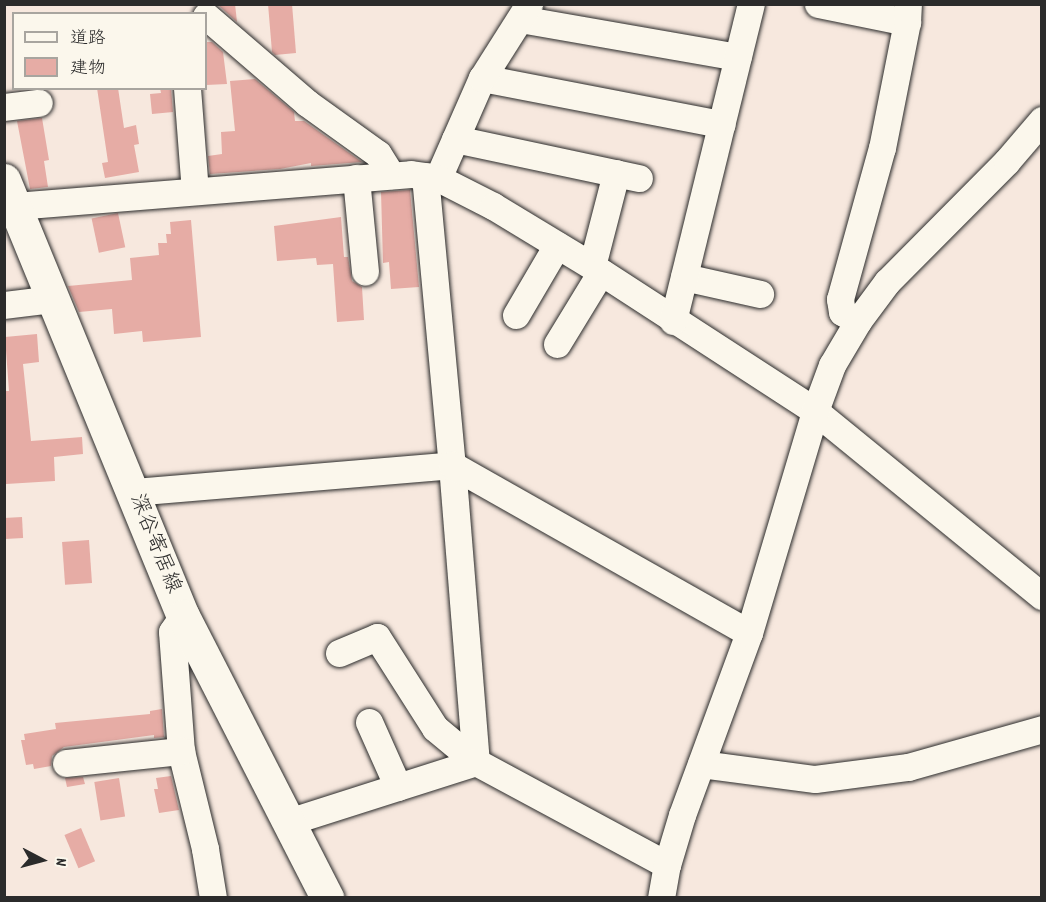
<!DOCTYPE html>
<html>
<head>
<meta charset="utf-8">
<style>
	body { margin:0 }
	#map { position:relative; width:1046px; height:902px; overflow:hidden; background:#f7e8de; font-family:Dekko,"Klee One",sans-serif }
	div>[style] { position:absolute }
	.building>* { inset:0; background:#e6aca5; transform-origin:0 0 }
	.roads { filter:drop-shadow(0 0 2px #2b2b2b) drop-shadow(0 0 2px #2b2b2b) }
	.minor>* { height:27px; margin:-13.5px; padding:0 13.5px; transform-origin:13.5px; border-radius:13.5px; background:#fbf7ec }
	.major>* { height:33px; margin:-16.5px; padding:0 16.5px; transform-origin:16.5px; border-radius:16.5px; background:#fbf7ec }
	span { translate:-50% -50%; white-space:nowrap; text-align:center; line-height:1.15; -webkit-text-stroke:5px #fbf7ec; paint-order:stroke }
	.street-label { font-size:21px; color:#2b2b2b }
	.frame { position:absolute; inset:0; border:6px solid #2b2b2b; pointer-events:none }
	.legend { position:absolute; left:12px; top:12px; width:195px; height:78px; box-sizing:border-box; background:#fbf7ec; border:2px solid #a8a59f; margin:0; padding:8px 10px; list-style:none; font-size:18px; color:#2b2b2b }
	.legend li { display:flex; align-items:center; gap:12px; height:30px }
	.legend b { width:30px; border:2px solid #a8a59f }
	.north { position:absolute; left:12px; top:830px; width:60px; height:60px; -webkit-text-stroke:4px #fbf7ec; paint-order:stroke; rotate:96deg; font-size:16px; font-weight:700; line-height:24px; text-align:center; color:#2b2b2b }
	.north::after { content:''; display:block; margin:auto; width:21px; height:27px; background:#2b2b2b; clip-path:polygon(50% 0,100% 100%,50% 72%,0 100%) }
</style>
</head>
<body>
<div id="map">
	<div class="building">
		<div style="clip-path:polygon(217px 4px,235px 4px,237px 22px)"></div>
		<div style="clip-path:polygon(268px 4px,292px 4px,296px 53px,275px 55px,272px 52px)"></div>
		<div style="clip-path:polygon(206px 42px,212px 42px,223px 52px,227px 84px,206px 85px)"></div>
		<div style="clip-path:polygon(255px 79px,294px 112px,295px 121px,304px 121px,362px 162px,311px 166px,311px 163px,280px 169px,210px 174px,208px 156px,222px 154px,221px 132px,235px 131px,230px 81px)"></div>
		<div style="clip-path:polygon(97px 88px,118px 88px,124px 128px,136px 125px,139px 144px,134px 145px,139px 172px,105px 178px,102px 163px,108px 162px)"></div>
		<div style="clip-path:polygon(160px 88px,171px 88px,173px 112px,152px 114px,150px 94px,161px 93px)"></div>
		<div style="clip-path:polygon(42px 118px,49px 160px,44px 161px,48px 187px,30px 189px,17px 121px)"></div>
		<div style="clip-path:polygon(410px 190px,419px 287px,391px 289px,389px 262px,383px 263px,381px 192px)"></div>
		<div style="left:118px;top:213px;width:35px;height:27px;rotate:78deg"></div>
		<div style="clip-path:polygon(341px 217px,344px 257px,348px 257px,352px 281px,362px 287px,364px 320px,337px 322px,333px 264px,317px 265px,316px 258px,277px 261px,274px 226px)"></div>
		<div style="clip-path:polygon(191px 220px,201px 337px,143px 342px,142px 331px,114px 334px,112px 309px,79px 312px,68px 286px,132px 280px,130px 258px,159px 255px,158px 243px,167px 243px,166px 234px,171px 234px,170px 222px)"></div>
		<div style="clip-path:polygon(37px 334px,39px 362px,23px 364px,31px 441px,82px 437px,83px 454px,54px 457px,55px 481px,6px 484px,4px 391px,9px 391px,5px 337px)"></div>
		<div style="left:22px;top:517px;width:21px;height:18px;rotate:87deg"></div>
		<div style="left:89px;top:540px;width:43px;height:27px;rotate:86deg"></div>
		<div style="clip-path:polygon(162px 709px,164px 737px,154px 738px,154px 735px,64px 747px,52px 756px,51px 766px,34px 769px,33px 764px,26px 765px,21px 740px,25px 740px,24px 734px,56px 729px,55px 723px,150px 714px,150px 711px)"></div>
		<div style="clip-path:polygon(171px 776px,179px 810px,159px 813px,154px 789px,158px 789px,156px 778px)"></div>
		<div style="clip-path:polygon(83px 777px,85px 784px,67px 787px,65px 778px)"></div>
		<div style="left:119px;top:778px;width:39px;height:25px;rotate:81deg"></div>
		<div style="left:81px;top:828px;width:36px;height:18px;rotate:67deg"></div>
	</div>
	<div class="roads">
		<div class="minor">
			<div style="left:818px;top:4px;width:91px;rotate:11.4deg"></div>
			<div style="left:206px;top:16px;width:133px;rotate:40.7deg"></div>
			<div style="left:307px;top:103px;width:87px;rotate:35.7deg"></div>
			<div style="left:378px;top:154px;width:25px;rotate:58deg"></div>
			<div style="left:520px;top:19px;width:221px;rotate:9.9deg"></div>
			<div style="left:482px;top:78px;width:244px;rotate:10.9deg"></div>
			<div style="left:187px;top:88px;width:103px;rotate:85.6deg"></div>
			<div style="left:4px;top:107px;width:35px;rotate:-7deg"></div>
			<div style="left:455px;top:139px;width:188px;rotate:12deg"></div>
			<div style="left:425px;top:176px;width:290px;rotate:84.7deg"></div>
			<div style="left:452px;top:465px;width:298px;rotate:85.4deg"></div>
			<div style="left:356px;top:178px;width:94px;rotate:84.5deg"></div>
			<div style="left:438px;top:178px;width:109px;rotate:-66.3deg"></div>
			<div style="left:482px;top:78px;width:88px;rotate:-57.6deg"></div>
			<div style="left:15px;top:206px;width:397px;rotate:-4.6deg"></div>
			<div style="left:411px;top:174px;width:27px;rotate:8deg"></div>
			<div style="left:438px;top:178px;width:62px;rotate:27deg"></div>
			<div style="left:493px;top:206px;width:116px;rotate:31.2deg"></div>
			<div style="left:592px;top:266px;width:266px;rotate:33deg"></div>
			<div style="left:815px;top:411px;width:293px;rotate:39.2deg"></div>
			<div style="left:592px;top:266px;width:96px;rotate:-75.5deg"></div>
			<div style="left:684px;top:277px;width:78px;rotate:12.6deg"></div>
			<div style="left:4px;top:305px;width:49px;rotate:-7deg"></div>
			<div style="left:516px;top:315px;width:81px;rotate:-59.6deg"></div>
			<div style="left:673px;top:321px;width:326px;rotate:-76.2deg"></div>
			<div style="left:858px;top:321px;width:18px;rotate:-151deg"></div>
			<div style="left:842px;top:312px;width:13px;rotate:-99deg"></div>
			<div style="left:840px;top:299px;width:157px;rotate:-74.5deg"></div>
			<div style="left:882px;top:148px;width:128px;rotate:-78.8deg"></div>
			<div style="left:907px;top:22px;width:18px;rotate:-87deg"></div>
			<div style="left:557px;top:344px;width:84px;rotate:-58.6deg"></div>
			<div style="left:133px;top:492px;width:320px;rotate:-4.8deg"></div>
			<div style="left:452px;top:465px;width:341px;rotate:29.5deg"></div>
			<div style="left:183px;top:616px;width:19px;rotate:125deg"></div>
			<div style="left:172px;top:632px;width:119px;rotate:85.7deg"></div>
			<div style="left:181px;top:751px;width:101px;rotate:76.2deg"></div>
			<div style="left:205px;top:849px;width:50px;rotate:80.7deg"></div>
			<div style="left:339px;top:653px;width:41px;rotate:-22.8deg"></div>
			<div style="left:377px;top:637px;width:108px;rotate:57.5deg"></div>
			<div style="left:435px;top:728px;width:53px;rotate:39.7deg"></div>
			<div style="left:476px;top:762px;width:217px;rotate:28.3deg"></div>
			<div style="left:369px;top:722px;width:71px;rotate:66deg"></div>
			<div style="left:66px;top:763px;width:116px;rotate:-6deg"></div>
			<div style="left:701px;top:764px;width:115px;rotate:7.5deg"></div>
			<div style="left:815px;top:779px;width:94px;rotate:-7.4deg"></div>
			<div style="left:908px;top:767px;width:139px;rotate:-15.8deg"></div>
			<div style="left:288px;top:822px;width:197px;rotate:-17.7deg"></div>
			<div style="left:661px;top:898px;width:34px;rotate:-80deg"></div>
			<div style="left:667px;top:865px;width:52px;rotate:-73.3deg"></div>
			<div style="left:682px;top:815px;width:194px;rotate:-69.8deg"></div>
			<div style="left:749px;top:633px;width:232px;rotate:-73.4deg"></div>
			<div style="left:815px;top:411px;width:49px;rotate:-69.7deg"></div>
			<div style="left:832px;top:365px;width:51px;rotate:-59.4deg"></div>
			<div style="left:858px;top:321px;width:49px;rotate:-53.4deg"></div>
			<div style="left:887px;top:282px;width:170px;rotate:-45.2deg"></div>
			<div style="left:1007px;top:161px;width:54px;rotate:-49.5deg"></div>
		</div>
		<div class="major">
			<div style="left:4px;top:180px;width:471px;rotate:67.7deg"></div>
			<div style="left:183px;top:616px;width:317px;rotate:62.9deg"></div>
		</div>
	</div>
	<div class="street-label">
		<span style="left:154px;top:544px;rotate:68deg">深谷寄居線</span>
	</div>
	<div class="frame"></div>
	<ul class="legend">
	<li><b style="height:8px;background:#fbf7ec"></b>道路</li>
	<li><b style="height:16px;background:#e6aca5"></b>建物</li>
	</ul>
	<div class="north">N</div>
</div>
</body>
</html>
